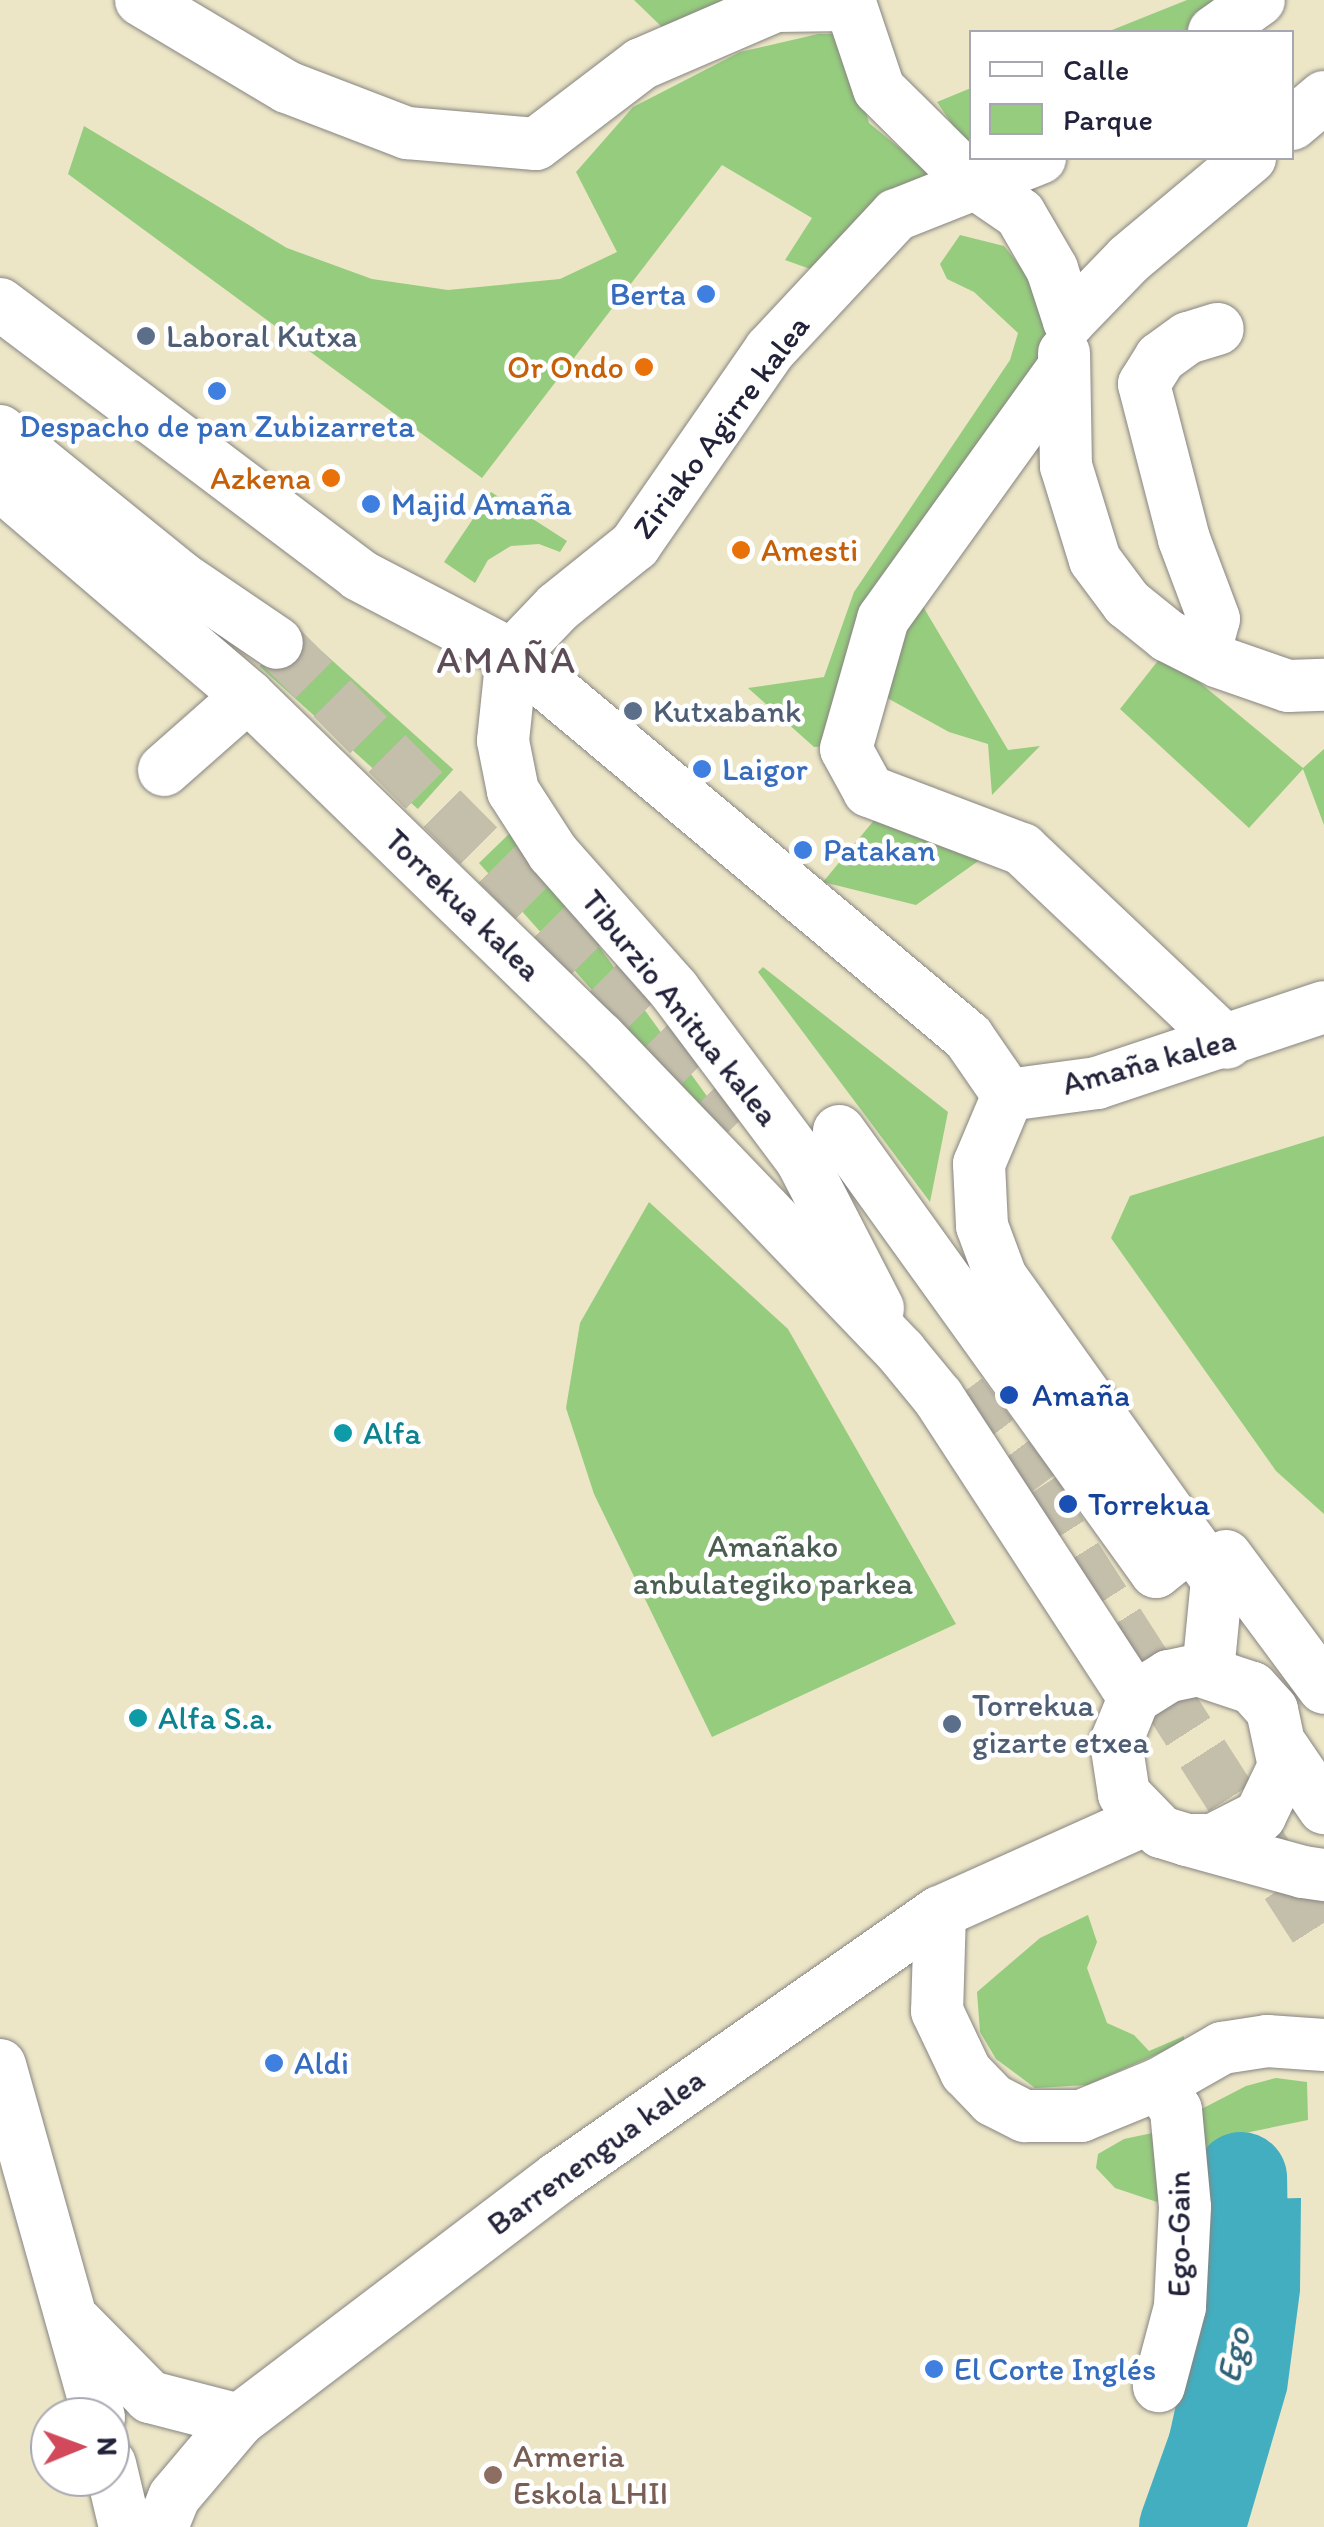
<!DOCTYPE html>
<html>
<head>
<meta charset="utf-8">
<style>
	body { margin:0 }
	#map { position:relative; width:1324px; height:2527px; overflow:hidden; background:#ece6c7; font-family:Itim,sans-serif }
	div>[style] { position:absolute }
	.green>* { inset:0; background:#96cc7e; transform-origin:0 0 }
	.water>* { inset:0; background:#42aec0 }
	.river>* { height:92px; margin:-46px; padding:0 46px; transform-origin:46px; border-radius:46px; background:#42aec0 }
	.minor-tunnel>* { height:52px; margin-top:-26px; transform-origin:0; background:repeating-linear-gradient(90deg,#c4bfab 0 52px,transparent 0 78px) }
	.roads { filter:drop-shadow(0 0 2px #878481) drop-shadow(0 0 2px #878481) }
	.minor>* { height:52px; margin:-26px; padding:0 26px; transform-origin:26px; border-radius:26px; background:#fff }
	.dots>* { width:28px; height:28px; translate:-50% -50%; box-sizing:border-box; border:5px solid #fff; border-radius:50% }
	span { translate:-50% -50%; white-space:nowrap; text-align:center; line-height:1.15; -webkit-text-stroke:9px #fff; paint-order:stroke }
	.shop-label { font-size:32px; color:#366cbe }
	.right { translate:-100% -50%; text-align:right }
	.left { translate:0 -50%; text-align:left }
	.service-label { font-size:32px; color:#4e5e75 }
	.food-label { font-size:32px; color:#c56008 }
	.street-label { font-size:32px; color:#22223b }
	.transit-label { font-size:32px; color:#164399 }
	.culture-label { font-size:32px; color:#0d838f }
	.park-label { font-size:32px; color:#4b5e52 }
	.education-label { font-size:32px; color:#785e54 }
	.water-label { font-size:35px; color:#306177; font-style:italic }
	.quarter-label { font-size:38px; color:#5d4d57; letter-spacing:2.5px }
	.legend { position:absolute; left:969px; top:30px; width:325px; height:130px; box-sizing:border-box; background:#fff; border:2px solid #a7a7b1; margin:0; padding:12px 18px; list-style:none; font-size:30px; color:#22223b }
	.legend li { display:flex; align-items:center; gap:20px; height:50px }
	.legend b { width:50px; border:2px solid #a7a7b1 }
	.north { position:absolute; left:30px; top:2397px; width:100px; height:100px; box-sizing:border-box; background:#fff; border:2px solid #a7a7b1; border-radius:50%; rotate:89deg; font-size:28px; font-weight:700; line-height:40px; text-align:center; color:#22223b }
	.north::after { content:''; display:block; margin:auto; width:35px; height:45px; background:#d1495b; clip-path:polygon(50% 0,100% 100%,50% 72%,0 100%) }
</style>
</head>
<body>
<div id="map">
	<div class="green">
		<div style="clip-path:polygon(634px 0,736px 0,666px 31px)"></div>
		<div style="clip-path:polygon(1187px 0,1234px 0,1189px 32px,1107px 32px)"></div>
		<div style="clip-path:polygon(818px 34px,844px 34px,869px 123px,934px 176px,813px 270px,785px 260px,812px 218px,722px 165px,482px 478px,68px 174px,84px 126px,287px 248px,372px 279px,448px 290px,560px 279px,617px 252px,576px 172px,633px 107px,740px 52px)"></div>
		<div style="clip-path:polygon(971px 88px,971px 152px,937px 102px)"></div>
		<div style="clip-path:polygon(960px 235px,1004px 246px,1037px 287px,1051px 335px,1038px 347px,1043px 365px,834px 746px,814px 747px,748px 688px,824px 677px,854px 592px,1010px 360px,1018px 333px,974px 292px,947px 279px,940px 264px)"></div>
		<div style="clip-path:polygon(491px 492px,567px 541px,560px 552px,539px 544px,511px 546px,488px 560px,475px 583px,444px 562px)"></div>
		<div style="clip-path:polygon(918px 598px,1008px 750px,1040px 746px,992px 795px,988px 744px,949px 732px,880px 694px)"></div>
		<div style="left:295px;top:627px;width:213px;height:53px;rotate:42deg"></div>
		<div style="clip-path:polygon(1164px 653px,1303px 768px,1324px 749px,1324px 825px,1303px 769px,1249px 828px,1120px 709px)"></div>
		<div style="clip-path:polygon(880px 813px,984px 857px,916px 905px,823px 882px)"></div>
		<div style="clip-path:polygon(514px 829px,709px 1099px,712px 1125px,479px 863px)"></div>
		<div style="clip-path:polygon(763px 967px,948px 1112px,930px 1202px,758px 972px)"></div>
		<div style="clip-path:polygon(1324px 1136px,1324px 1514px,1276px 1471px,1111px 1238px,1130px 1196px)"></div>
		<div style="clip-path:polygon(649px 1202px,788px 1329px,956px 1624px,712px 1737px,594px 1494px,566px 1408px,580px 1323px)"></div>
		<div style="clip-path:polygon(1088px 1915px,1097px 1942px,1087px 1968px,1107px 2023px,1134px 2035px,1149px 2051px,1184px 2036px,1184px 2042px,1088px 2085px,1035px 2088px,996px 2059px,980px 2032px,977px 1992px,1040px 1938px)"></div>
		<div style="clip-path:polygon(1276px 2078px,1307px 2082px,1308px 2120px,1245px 2133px,1198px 2161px,1160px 2203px,1115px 2188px,1096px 2168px,1098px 2154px,1124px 2139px,1157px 2132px,1246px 2086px)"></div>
	</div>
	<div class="water">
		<div style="clip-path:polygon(1301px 2198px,1300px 2291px,1287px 2390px,1247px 2527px,1163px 2527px,1202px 2421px,1224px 2289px,1227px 2200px)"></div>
	</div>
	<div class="river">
		<div style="left:1185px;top:2527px;width:86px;rotate:-70.3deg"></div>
		<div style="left:1214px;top:2446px;width:135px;rotate:-77.6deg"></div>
		<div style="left:1243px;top:2314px;width:136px;rotate:-90.8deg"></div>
	</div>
	<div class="minor-tunnel">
		<div style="left:277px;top:643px;width:665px;rotate:45.12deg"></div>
		<div style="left:961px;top:1394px;width:121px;rotate:53deg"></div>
		<div style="left:1034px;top:1491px;width:537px;rotate:57.32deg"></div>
	</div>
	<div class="roads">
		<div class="minor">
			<div style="left:141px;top:0;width:170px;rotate:30.8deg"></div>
			<div style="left:287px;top:87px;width:129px;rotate:21deg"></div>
			<div style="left:407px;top:133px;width:129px;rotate:4.9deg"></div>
			<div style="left:536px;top:144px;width:132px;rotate:-37.3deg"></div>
			<div style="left:641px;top:64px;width:146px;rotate:-23.4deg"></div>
			<div style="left:775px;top:6px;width:73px;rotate:-0.8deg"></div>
			<div style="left:849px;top:0;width:94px;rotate:71.4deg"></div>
			<div style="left:879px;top:89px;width:131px;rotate:44.7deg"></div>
			<div style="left:972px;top:181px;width:58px;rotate:34.5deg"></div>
			<div style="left:1020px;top:214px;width:64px;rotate:59.8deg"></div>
			<div style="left:1052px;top:269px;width:55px;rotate:71.9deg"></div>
			<div style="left:1069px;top:321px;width:86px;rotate:-45.9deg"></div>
			<div style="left:1129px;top:259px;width:158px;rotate:-39.9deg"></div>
			<div style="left:1214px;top:32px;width:55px;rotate:-35.4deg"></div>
			<div style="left:1292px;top:124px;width:42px;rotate:-40.2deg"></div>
			<div style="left:0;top:304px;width:450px;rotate:37deg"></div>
			<div style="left:359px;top:575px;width:173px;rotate:27.6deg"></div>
			<div style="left:512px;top:655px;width:595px;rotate:39.95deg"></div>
			<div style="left:968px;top:1037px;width:70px;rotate:55.4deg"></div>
			<div style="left:1064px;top:353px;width:113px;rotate:89deg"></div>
			<div style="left:1066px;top:466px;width:98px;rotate:72.9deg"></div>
			<div style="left:1095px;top:560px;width:54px;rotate:53.3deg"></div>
			<div style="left:1127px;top:603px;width:53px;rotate:38.8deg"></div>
			<div style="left:1168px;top:636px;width:57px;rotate:27deg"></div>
			<div style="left:1219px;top:662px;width:73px;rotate:19.2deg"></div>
			<div style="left:1288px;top:686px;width:36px;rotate:-2deg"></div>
			<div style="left:1064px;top:367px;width:310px;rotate:125.7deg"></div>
			<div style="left:883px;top:619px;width:135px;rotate:105.9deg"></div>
			<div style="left:846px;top:749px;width:48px;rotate:61.3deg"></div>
			<div style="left:869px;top:791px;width:164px;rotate:20.8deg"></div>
			<div style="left:1022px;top:849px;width:282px;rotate:43.4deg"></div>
			<div style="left:0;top:431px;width:232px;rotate:39deg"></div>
			<div style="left:180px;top:577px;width:117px;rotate:34.2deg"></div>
			<div style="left:0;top:484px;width:326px;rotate:40.5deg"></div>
			<div style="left:248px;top:696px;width:491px;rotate:44.2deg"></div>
			<div style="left:600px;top:1038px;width:435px;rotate:46.2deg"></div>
			<div style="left:901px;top:1352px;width:58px;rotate:50.6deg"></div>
			<div style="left:938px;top:1397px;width:359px;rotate:56.9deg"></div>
			<div style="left:1205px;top:652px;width:34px;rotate:-75deg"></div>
			<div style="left:1214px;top:619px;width:85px;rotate:-110.6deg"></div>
			<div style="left:1184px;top:539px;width:160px;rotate:-104.5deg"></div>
			<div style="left:1144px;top:384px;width:31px;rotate:-58deg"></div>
			<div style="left:1160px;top:358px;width:34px;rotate:-36deg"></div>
			<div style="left:1188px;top:338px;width:31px;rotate:-17deg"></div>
			<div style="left:512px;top:655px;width:86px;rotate:96deg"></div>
			<div style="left:503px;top:741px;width:51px;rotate:78.7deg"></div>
			<div style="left:513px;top:791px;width:74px;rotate:57.2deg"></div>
			<div style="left:553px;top:853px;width:183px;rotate:48.5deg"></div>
			<div style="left:674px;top:990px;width:211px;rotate:53.1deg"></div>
			<div style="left:801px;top:1159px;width:168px;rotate:62.7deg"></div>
			<div style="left:512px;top:655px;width:66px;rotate:-46.2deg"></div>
			<div style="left:558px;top:607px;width:99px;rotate:-38.8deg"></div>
			<div style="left:635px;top:545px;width:237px;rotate:-55.3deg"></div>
			<div style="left:770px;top:350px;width:185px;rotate:-47deg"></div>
			<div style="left:896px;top:215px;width:155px;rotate:-21.6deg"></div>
			<div style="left:164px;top:770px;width:112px;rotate:-41.4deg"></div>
			<div style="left:1008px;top:1095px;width:75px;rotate:112.8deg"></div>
			<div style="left:979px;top:1164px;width:62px;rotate:87.2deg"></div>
			<div style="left:982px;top:1226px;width:54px;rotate:69.6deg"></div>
			<div style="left:1001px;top:1277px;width:372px;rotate:54.5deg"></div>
			<div style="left:1217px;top:1580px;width:92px;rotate:95.6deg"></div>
			<div style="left:1008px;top:1095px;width:90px;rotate:-7.7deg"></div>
			<div style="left:1097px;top:1083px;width:239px;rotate:-18.5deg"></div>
			<div style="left:839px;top:1131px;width:543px;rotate:54.29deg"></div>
			<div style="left:1156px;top:1572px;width:45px;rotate:-38.7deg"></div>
			<div style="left:1226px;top:1556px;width:164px;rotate:53.4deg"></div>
			<div style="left:1283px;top:1748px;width:73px;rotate:55.7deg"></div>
			<div style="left:1187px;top:1840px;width:26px"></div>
			<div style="left:1213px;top:1840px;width:53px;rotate:-27.1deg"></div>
			<div style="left:1260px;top:1816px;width:55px;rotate:-64.4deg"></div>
			<div style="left:1284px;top:1766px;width:57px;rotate:-102.1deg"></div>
			<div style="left:1272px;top:1710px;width:30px;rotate:-132deg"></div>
			<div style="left:1252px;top:1688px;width:57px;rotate:-161.6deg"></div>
			<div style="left:1198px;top:1670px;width:30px;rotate:168deg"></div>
			<div style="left:1169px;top:1676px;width:41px;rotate:147.8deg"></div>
			<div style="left:1134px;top:1698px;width:48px;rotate:112.2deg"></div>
			<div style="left:1116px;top:1742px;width:53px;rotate:81.3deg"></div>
			<div style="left:1124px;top:1794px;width:53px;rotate:45.8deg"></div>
			<div style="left:1161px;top:1832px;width:27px;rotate:17deg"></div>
			<div style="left:1187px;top:1840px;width:120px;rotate:15.4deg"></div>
			<div style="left:1303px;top:1872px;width:21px;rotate:8deg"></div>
			<div style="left:940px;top:1912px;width:99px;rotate:91.7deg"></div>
			<div style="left:937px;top:2011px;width:68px;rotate:64.6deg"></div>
			<div style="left:966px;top:2072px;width:39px;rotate:46deg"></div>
			<div style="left:993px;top:2100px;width:36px;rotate:27deg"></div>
			<div style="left:1025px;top:2116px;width:56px"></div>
			<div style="left:1081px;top:2116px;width:84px;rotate:-22.3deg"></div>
			<div style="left:1159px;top:2084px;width:73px;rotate:-29.7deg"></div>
			<div style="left:1222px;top:2048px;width:46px;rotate:-8.8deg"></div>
			<div style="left:1267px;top:2041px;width:57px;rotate:4deg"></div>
			<div style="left:0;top:2065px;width:366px;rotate:74.3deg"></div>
			<div style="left:1159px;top:2084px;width:31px;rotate:57deg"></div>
			<div style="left:1176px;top:2110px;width:97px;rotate:84.7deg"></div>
			<div style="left:1185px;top:2207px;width:100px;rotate:92.9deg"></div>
			<div style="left:1180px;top:2307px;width:82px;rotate:104.9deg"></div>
			<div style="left:77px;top:2323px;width:104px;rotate:45.4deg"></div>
			<div style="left:150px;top:2397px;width:92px;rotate:14.5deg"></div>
			<div style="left:110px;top:2464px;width:65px;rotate:76.6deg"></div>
			<div style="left:162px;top:2527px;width:32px;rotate:-68deg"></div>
			<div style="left:174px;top:2497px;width:101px;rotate:-49.8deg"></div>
			<div style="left:239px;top:2420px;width:400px;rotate:-37.2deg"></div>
			<div style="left:558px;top:2178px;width:465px;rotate:-34.9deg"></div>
			<div style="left:940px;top:1912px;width:225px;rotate:-24.2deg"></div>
		</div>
	</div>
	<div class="dots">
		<div style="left:706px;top:294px;background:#3f7fe0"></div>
		<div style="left:146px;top:336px;background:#5c6f8a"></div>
		<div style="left:644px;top:367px;background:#e8710a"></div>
		<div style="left:217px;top:391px;background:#3f7fe0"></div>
		<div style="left:331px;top:478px;background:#e8710a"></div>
		<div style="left:371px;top:504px;background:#3f7fe0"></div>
		<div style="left:741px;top:550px;background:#e8710a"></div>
		<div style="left:633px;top:711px;background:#5c6f8a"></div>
		<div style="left:702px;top:769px;background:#3f7fe0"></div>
		<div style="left:803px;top:850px;background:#3f7fe0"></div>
		<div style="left:1009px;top:1395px;background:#1a4fb4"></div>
		<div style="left:343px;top:1433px;background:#0f9aa8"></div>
		<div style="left:1068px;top:1504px;background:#1a4fb4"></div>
		<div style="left:138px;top:1718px;background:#0f9aa8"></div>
		<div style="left:952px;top:1724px;background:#5c6f8a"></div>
		<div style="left:274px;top:2063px;background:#3f7fe0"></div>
		<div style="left:934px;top:2369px;background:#3f7fe0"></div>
		<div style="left:493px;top:2475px;background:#8d6e63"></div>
	</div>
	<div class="shop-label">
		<span class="right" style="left:686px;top:294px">Berta</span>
		<span style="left:217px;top:426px">Despacho de pan Zubizarreta</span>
		<span class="left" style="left:391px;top:504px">Majid Amaña</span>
		<span class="left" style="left:722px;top:769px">Laigor</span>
		<span class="left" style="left:823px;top:850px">Patakan</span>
		<span class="left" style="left:294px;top:2063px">Aldi</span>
		<span class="left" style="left:954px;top:2369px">El Corte Inglés</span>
	</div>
	<div class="service-label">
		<span class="left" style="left:166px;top:336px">Laboral Kutxa</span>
		<span class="left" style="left:653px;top:711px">Kutxabank</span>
		<span class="left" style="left:972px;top:1724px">Torrekua<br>gizarte etxea</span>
	</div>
	<div class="food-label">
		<span class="right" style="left:624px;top:367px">Or Ondo</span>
		<span class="right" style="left:311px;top:478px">Azkena</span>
		<span class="left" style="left:761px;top:550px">Amesti</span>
	</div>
	<div class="street-label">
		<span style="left:721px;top:427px;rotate:-53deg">Ziriako Agirre kalea</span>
		<span style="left:463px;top:905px;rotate:44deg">Torrekua kalea</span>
		<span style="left:680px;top:1008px;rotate:51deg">Tiburzio Anitua kalea</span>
		<span style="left:1149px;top:1062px;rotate:-15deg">Amaña kalea</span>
		<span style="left:596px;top:2152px;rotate:-36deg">Barrenengua kalea</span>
		<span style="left:1179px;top:2234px;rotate:-90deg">Ego-Gain</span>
	</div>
	<div class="transit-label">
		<span class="left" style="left:1032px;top:1395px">Amaña</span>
		<span class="left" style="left:1088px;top:1504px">Torrekua</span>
	</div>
	<div class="culture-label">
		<span class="left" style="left:363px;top:1433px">Alfa</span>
		<span class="left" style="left:158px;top:1718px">Alfa S.a.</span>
	</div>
	<div class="park-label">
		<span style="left:773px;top:1565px">Amañako<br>anbulategiko parkea</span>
	</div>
	<div class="education-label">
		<span class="left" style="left:513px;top:2475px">Armeria<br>Eskola LHII</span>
	</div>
	<div class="water-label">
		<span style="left:1233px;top:2355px;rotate:-78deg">Ego</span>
	</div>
	<div class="quarter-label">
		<span style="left:507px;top:661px">AMAÑA</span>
	</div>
	<ul class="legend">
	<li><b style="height:12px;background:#fff"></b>Calle</li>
	<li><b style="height:28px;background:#96cc7e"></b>Parque</li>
	</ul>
	<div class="north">N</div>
</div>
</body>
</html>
